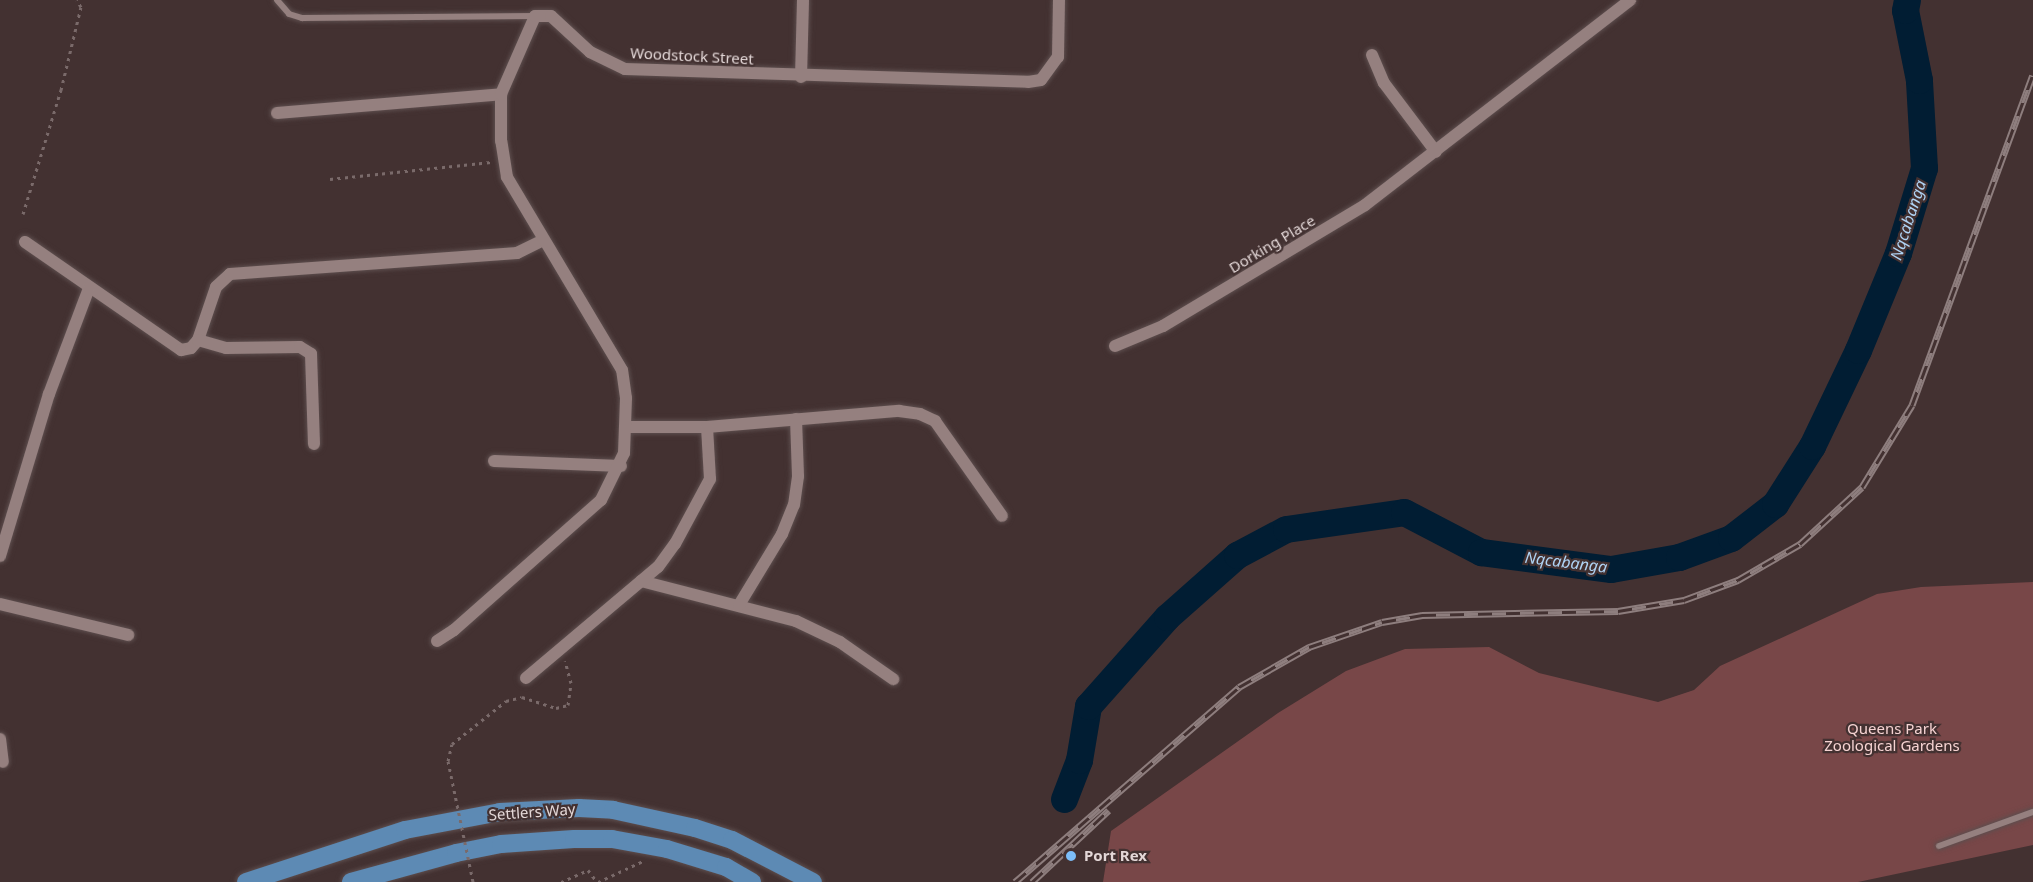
<!DOCTYPE html>
<html>
<head>
<meta charset="utf-8">
<style>
	body { margin:0 }
	#map { position:relative; width:2033px; height:882px; overflow:hidden; background:#433131; font-family:"Noto Sans",sans-serif }
	div>[style] { position:absolute }
	.green>* { inset:0; background:#784748 }
	.river>* { height:27px; margin:-13.5px; padding:0 13.5px; transform-origin:13.5px; border-radius:13.5px; background:#011d33 }
	.path>* { height:3px; margin-top:-1.5px; transform-origin:0; background:repeating-linear-gradient(90deg,#7a6a6a 0 3px,transparent 0 7.5px) }
	.roads { filter:drop-shadow(0 0 2px #5d4e4e) drop-shadow(0 0 2px #5d4e4e) }
	.service>* { height:6px; margin:-3px; padding:0 3px; transform-origin:3px; border-radius:3px; background:#95807f }
	.minor>* { height:12px; margin:-6px; padding:0 6px; transform-origin:6px; border-radius:6px; background:#95807f }
	.primary>* { height:18px; margin:-9px; padding:0 9px; transform-origin:9px; border-radius:9px; background:#5d8ab4 }
	.rail>* { height:7px; margin-top:-3.5px; transform-origin:0; background:repeating-linear-gradient(90deg,#433131 0 14px,#8e7e7e 0 28px); box-sizing:border-box; border-block:2px solid #8e7e7e }
	.path-bridge>* { height:3px; margin-top:-1.5px; transform-origin:0; background:repeating-linear-gradient(90deg,#7a6a6a 0 3px,transparent 0 7.5px) }
	.dots>* { width:16px; height:16px; translate:-50% -50%; box-sizing:border-box; border:3px solid #433131; border-radius:50% }
	span { translate:-50% -50%; white-space:nowrap; text-align:center; line-height:1.15; -webkit-text-stroke:4.5px #433131; paint-order:stroke }
	.street-label { font-size:15px; color:#e3d7d7 }
	.park-label { font-size:15px; color:#f6d3d2 }
	.poi-label { font-size:15px; color:#e3d7d7; font-weight:700 }
	.left { translate:0 -50%; text-align:left }
	.water-label { font-size:16px; color:#afd3f4; font-style:italic }
</style>
</head>
<body>
<div id="map">
	<div class="green">
		<div style="clip-path:polygon(2033px 582px,2033px 845px,1858px 882px,1103px 882px,1111px 831px,1278px 713px,1346px 671px,1405px 649px,1489px 647px,1539px 673px,1658px 702px,1694px 690px,1720px 666px,1877px 594px,1921px 587px)"></div>
	</div>
	<div class="river">
		<div style="left:1064px;top:799px;width:42px;rotate:-69deg"></div>
		<div style="left:1079px;top:760px;width:55px;rotate:-80.5deg"></div>
		<div style="left:1088px;top:706px;width:119px;rotate:-48.4deg"></div>
		<div style="left:1167px;top:617px;width:94px;rotate:-41.5deg"></div>
		<div style="left:1237px;top:555px;width:55px;rotate:-28deg"></div>
		<div style="left:1286px;top:529px;width:119px;rotate:-8.2deg"></div>
		<div style="left:1404px;top:512px;width:87px;rotate:27.5deg"></div>
		<div style="left:1481px;top:552px;width:131px;rotate:7.5deg"></div>
		<div style="left:1611px;top:569px;width:69px;rotate:-10deg"></div>
		<div style="left:1679px;top:557px;width:55px;rotate:-20.1deg"></div>
		<div style="left:1731px;top:538px;width:56px;rotate:-37.7deg"></div>
		<div style="left:1775px;top:504px;width:69px;rotate:-57.5deg"></div>
		<div style="left:1812px;top:446px;width:106px;rotate:-64.4deg"></div>
		<div style="left:1858px;top:350px;width:105px;rotate:-67.6deg"></div>
		<div style="left:1898px;top:253px;width:89px;rotate:-73deg"></div>
		<div style="left:1924px;top:168px;width:88px;rotate:-93.3deg"></div>
		<div style="left:1919px;top:80px;width:71px;rotate:-101.3deg"></div>
		<div style="left:1905px;top:10px;width:10px;rotate:-79deg"></div>
	</div>
	<div class="path">
		<div style="left:330px;top:179px;width:162px;rotate:-6deg"></div>
		<div style="left:23px;top:214px;width:130px;rotate:-73deg"></div>
		<div style="left:61px;top:90px;width:85px;rotate:-76.5deg"></div>
		<div style="left:81px;top:7px;width:8px;rotate:-120deg"></div>
		<div style="left:448px;top:761px;width:17px;rotate:-77deg"></div>
		<div style="left:452px;top:744px;width:69px;rotate:-38.5deg"></div>
		<div style="left:506px;top:701px;width:16px;rotate:-14deg"></div>
		<div style="left:522px;top:697px;width:36px;rotate:18deg"></div>
		<div style="left:556px;top:708px;width:12px;rotate:-14deg"></div>
		<div style="left:568px;top:705px;width:22px;rotate:-82deg"></div>
		<div style="left:571px;top:683px;width:23px;rotate:-105deg"></div>
		<div style="left:561px;top:882px;width:30px;rotate:-24deg"></div>
		<div style="left:588px;top:870px;width:15px;rotate:53deg"></div>
		<div style="left:598px;top:882px;width:50px;rotate:-25deg"></div>
	</div>
	<div class="roads">
		<div class="service">
			<div style="left:277px;top:0;width:18px;rotate:49deg"></div>
			<div style="left:289px;top:14px;width:14px;rotate:17deg"></div>
			<div style="left:302px;top:18px;width:233px;rotate:-0.5deg"></div>
			<div style="left:1939px;top:846px;width:100px;rotate:-19.9deg"></div>
		</div>
		<div class="minor">
			<div style="left:1372px;top:55px;width:30px;rotate:67deg"></div>
			<div style="left:1384px;top:83px;width:86px;rotate:53deg"></div>
			<div style="left:801px;top:77px;width:77px;rotate:-88.5deg"></div>
			<div style="left:277px;top:113px;width:225px;rotate:-4.8deg"></div>
			<div style="left:25px;top:242px;width:190px;rotate:34.7deg"></div>
			<div style="left:181px;top:350px;width:10px;rotate:-11deg"></div>
			<div style="left:191px;top:348px;width:11px;rotate:-49deg"></div>
			<div style="left:198px;top:340px;width:56px;rotate:-71.2deg"></div>
			<div style="left:216px;top:287px;width:19px;rotate:-43deg"></div>
			<div style="left:230px;top:274px;width:288px;rotate:-4.2deg"></div>
			<div style="left:517px;top:253px;width:28px;rotate:-26deg"></div>
			<div style="left:198px;top:340px;width:29px;rotate:16deg"></div>
			<div style="left:226px;top:348px;width:74px;rotate:-0.8deg"></div>
			<div style="left:300px;top:347px;width:13px;rotate:32deg"></div>
			<div style="left:311px;top:354px;width:90px;rotate:88.1deg"></div>
			<div style="left:1115px;top:346px;width:52px;rotate:-22.6deg"></div>
			<div style="left:1163px;top:326px;width:235px;rotate:-30.9deg"></div>
			<div style="left:1365px;top:205px;width:335px;rotate:-37.7deg"></div>
			<div style="left:627px;top:427px;width:80px"></div>
			<div style="left:707px;top:427px;width:193px;rotate:-4.8deg"></div>
			<div style="left:899px;top:411px;width:21px;rotate:8deg"></div>
			<div style="left:920px;top:414px;width:17px;rotate:25deg"></div>
			<div style="left:935px;top:421px;width:116px;rotate:54.8deg"></div>
			<div style="left:494px;top:461px;width:127px;rotate:2.3deg"></div>
			<div style="left:0;top:556px;width:169px;rotate:-73.2deg"></div>
			<div style="left:49px;top:394px;width:113px;rotate:-69.3deg"></div>
			<div style="left:641px;top:581px;width:160px;rotate:14.5deg"></div>
			<div style="left:796px;top:621px;width:49px;rotate:25.5deg"></div>
			<div style="left:840px;top:642px;width:65px;rotate:34.9deg"></div>
			<div style="left:0;top:604px;width:132px;rotate:13.6deg"></div>
			<div style="left:739px;top:605px;width:83px;rotate:-58.8deg"></div>
			<div style="left:782px;top:534px;width:31px;rotate:-68deg"></div>
			<div style="left:794px;top:505px;width:29px;rotate:-82deg"></div>
			<div style="left:798px;top:476px;width:57px;rotate:-92deg"></div>
			<div style="left:437px;top:641px;width:20px;rotate:-33deg"></div>
			<div style="left:454px;top:630px;width:196px;rotate:-41.5deg"></div>
			<div style="left:601px;top:500px;width:52px;rotate:-63.9deg"></div>
			<div style="left:624px;top:453px;width:55px;rotate:-87.9deg"></div>
			<div style="left:626px;top:398px;width:28px;rotate:-98deg"></div>
			<div style="left:622px;top:370px;width:225px;rotate:-120.8deg"></div>
			<div style="left:507px;top:177px;width:36px;rotate:-99deg"></div>
			<div style="left:501px;top:141px;width:47px;rotate:-90deg"></div>
			<div style="left:501px;top:94px;width:85px;rotate:-66.4deg"></div>
			<div style="left:535px;top:16px;width:16px"></div>
			<div style="left:551px;top:16px;width:53px;rotate:42.7deg"></div>
			<div style="left:590px;top:52px;width:39px;rotate:26deg"></div>
			<div style="left:625px;top:69px;width:403px;rotate:1.8deg"></div>
			<div style="left:1028px;top:82px;width:13px;rotate:-9deg"></div>
			<div style="left:1041px;top:80px;width:29px;rotate:-54deg"></div>
			<div style="left:1058px;top:57px;width:57px;rotate:-89deg"></div>
			<div style="left:526px;top:678px;width:172px;rotate:-40.1deg"></div>
			<div style="left:658px;top:567px;width:29px;rotate:-54deg"></div>
			<div style="left:675px;top:544px;width:74px;rotate:-61.7deg"></div>
			<div style="left:710px;top:479px;width:52px;rotate:-93.3deg"></div>
			<div style="left:0;top:739px;width:23px;rotate:83deg"></div>
		</div>
		<div class="primary">
			<div style="left:246px;top:882px;width:167px;rotate:-18.1deg"></div>
			<div style="left:405px;top:830px;width:97px;rotate:-10.7deg"></div>
			<div style="left:500px;top:812px;width:79px;rotate:-2.9deg"></div>
			<div style="left:579px;top:808px;width:34px;rotate:3deg"></div>
			<div style="left:613px;top:810px;width:84px;rotate:12.4deg"></div>
			<div style="left:695px;top:828px;width:39px;rotate:18deg"></div>
			<div style="left:732px;top:840px;width:91px;rotate:27.4deg"></div>
			<div style="left:351px;top:882px;width:109px;rotate:-15.4deg"></div>
			<div style="left:456px;top:853px;width:46px;rotate:-11.3deg"></div>
			<div style="left:501px;top:844px;width:73px;rotate:-3.9deg"></div>
			<div style="left:574px;top:839px;width:38px"></div>
			<div style="left:612px;top:839px;width:56px;rotate:10.3deg"></div>
			<div style="left:667px;top:849px;width:62px;rotate:17deg"></div>
			<div style="left:726px;top:867px;width:30px;rotate:30deg"></div>
		</div>
	</div>
	<div class="rail">
		<div style="left:1015px;top:882px;width:297px;rotate:-41deg"></div>
		<div style="left:1239px;top:687px;width:81px;rotate:-29.7deg"></div>
		<div style="left:1309px;top:647px;width:77px;rotate:-18.9deg"></div>
		<div style="left:1382px;top:622px;width:41px;rotate:-9.9deg"></div>
		<div style="left:1422px;top:615px;width:196px;rotate:-1.2deg"></div>
		<div style="left:1618px;top:611px;width:67px;rotate:-9.5deg"></div>
		<div style="left:1684px;top:600px;width:58px;rotate:-20.3deg"></div>
		<div style="left:1738px;top:580px;width:72px;rotate:-30.1deg"></div>
		<div style="left:1800px;top:544px;width:84px;rotate:-42.6deg"></div>
		<div style="left:1862px;top:487px;width:96px;rotate:-58.6deg"></div>
		<div style="left:1912px;top:405px;width:351px;rotate:-69.9deg"></div>
		<div style="left:1032px;top:882px;width:105px;rotate:-43.1deg"></div>
	</div>
	<div class="path-bridge">
		<div style="left:448px;top:761px;width:124px;rotate:78.3deg"></div>
	</div>
	<div class="dots">
		<div style="left:1071px;top:856px;background:#7cbef9"></div>
	</div>
	<div class="street-label">
		<span style="left:692px;top:56px;rotate:3deg">Woodstock Street</span>
		<span style="left:1272px;top:244px;rotate:-31deg">Dorking Place</span>
		<span style="left:532px;top:812px;rotate:-4deg">Settlers Way</span>
	</div>
	<div class="park-label">
		<span style="left:1892px;top:737px">Queens Park<br>Zoological Gardens</span>
	</div>
	<div class="poi-label">
		<span class="left" style="left:1084px;top:856px">Port Rex</span>
	</div>
	<div class="water-label">
		<span style="left:1908px;top:220px;rotate:-72deg">Nqcabanga</span>
		<span style="left:1566px;top:562px;rotate:7deg">Nqcabanga</span>
	</div>
</div>
</body>
</html>
